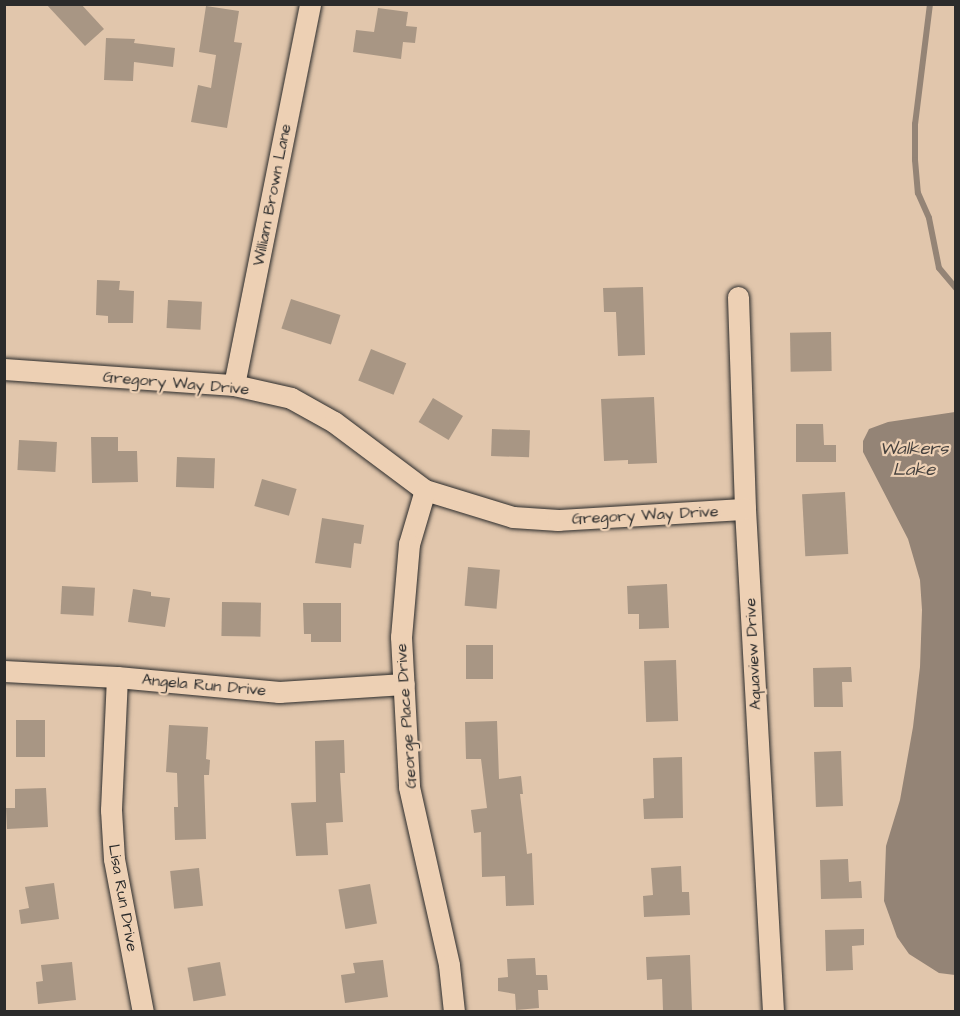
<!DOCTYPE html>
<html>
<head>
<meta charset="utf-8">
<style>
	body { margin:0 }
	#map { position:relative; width:960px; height:1016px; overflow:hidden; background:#e1c6ac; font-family:"Architects Daughter",sans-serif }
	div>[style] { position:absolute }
	.water>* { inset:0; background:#948476 }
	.stream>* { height:6px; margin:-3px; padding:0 3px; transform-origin:3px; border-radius:3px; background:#948476 }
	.building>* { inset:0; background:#a89684; transform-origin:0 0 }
	.roads { filter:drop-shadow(0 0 2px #2b2b2b) drop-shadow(0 0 2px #2b2b2b) }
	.minor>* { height:21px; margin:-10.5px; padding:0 10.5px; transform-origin:10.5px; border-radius:10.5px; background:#edd0b4 }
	span { translate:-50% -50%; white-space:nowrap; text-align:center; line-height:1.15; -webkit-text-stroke:4.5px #edd0b4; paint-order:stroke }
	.street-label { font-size:16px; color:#2b2b2b }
	.water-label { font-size:18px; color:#45413e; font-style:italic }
	.frame { position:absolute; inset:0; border:6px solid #2b2b2b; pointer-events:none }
</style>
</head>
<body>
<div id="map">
	<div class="water">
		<div style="clip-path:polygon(955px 412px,956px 413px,955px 975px,939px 973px,909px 954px,897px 937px,884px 901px,886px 846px,900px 800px,913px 727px,920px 667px,922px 610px,920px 580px,908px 539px,863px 452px,863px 441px,869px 429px,888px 422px)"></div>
	</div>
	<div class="stream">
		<div style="left:930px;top:4px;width:121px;rotate:97.1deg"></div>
		<div style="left:915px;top:124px;width:36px;rotate:90deg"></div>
		<div style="left:915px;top:160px;width:33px;rotate:85deg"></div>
		<div style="left:918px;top:193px;width:27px;rotate:66deg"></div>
		<div style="left:929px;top:218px;width:51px;rotate:78.7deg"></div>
		<div style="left:939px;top:268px;width:26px;rotate:50deg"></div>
	</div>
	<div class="building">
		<div style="clip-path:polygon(46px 4px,81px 4px,104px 29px,85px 46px)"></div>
		<div style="clip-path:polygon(206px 6px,239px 11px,234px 42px,242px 43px,227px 128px,191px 122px,198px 85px,211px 88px,216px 55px,199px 52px)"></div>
		<div style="clip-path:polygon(378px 8px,408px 12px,406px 26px,417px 27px,415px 43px,403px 42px,401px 59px,353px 52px,356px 30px,374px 32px)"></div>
		<div style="clip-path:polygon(106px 38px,135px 39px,134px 43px,175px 48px,173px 67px,134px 62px,133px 81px,104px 80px)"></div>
		<div style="clip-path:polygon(97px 280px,120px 281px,119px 290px,134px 291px,133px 323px,108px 323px,108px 316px,96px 315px)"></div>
		<div style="clip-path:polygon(643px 287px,645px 355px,618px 356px,616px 312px,604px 312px,603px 288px)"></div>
		<div style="left:291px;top:299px;width:52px;height:31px;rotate:18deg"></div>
		<div style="left:168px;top:300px;width:34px;height:28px;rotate:3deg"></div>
		<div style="left:831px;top:332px;width:39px;height:41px;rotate:89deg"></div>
		<div style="left:371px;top:349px;width:38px;height:34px;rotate:22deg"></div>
		<div style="clip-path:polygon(654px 397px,657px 463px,628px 464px,628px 460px,604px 461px,601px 399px)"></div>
		<div style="left:433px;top:398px;width:35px;height:28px;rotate:31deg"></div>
		<div style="clip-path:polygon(796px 424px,823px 424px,824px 445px,836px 445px,836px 462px,796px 462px)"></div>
		<div style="left:492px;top:429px;width:38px;height:27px;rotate:2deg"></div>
		<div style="clip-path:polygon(91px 437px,118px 437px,118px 451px,137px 451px,138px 482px,92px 483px)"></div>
		<div style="left:19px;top:440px;width:38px;height:30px;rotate:3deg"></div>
		<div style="left:177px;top:457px;width:38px;height:30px;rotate:2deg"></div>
		<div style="left:262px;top:479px;width:36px;height:28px;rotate:16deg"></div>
		<div style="left:845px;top:492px;width:62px;height:43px;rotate:87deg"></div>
		<div style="clip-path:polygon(322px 518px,364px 525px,361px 544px,354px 543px,351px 568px,315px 563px)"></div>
		<div style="left:468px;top:567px;width:32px;height:39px;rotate:5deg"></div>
		<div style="clip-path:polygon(667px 584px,669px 628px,639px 629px,639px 614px,628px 614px,627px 586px)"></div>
		<div style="left:62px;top:586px;width:33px;height:28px;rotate:3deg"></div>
		<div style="clip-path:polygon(133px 589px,151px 592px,151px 596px,170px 598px,165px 627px,128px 622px)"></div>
		<div style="left:222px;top:602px;width:39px;height:34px;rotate:1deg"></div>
		<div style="clip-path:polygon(303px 603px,341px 603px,341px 642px,311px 642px,311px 634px,304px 634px)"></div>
		<div style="left:466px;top:645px;width:27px;height:34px"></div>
		<div style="left:676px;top:660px;width:61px;height:32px;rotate:88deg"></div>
		<div style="clip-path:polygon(851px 667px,852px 682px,842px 682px,843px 707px,814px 707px,813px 668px)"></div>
		<div style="left:16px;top:720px;width:29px;height:37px"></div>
		<div style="clip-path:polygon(497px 721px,499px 779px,521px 776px,523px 794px,520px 794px,527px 854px,532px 853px,534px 905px,506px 906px,505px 876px,482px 877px,481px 832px,474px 833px,471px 810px,487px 808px,481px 759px,466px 759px,465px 722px)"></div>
		<div style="clip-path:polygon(169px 725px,208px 727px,206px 759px,210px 760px,209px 775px,204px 775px,206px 839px,175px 840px,174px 807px,178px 807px,177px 773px,166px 772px)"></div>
		<div style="clip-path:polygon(344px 740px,345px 773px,340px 773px,343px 822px,326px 823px,328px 855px,296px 856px,291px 803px,316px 802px,315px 741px)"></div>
		<div style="left:841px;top:751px;width:55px;height:27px;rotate:88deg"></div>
		<div style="clip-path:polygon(682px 757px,683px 818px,644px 819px,643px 799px,654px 798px,653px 758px)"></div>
		<div style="clip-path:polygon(46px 788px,48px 827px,7px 829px,6px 808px,15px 808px,15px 789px)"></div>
		<div style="clip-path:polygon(848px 859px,849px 882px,861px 881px,862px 898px,821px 899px,820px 860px)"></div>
		<div style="clip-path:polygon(681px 866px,682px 892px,689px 892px,690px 915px,644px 917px,643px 896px,653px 895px,651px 868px)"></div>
		<div style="left:199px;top:868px;width:38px;height:29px;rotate:84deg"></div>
		<div style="clip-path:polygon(54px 883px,59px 919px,21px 924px,19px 910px,29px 908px,25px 887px)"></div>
		<div style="left:370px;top:884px;width:40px;height:32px;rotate:80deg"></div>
		<div style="clip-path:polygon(864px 929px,864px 945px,852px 946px,853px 970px,826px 971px,825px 930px)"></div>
		<div style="clip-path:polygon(690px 955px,692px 1011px,663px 1011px,662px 979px,647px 980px,646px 957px)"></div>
		<div style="clip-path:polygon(535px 958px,536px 975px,547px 975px,548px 990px,538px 990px,539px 1008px,516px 1010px,515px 994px,498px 991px,498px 978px,508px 977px,507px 959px)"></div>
		<div style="clip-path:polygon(383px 960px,388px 997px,345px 1003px,341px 975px,355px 973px,353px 963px)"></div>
		<div style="clip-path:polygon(72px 962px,76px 1000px,38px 1004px,36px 982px,43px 981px,41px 965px)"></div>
		<div style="left:220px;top:962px;width:34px;height:33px;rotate:80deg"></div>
	</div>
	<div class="roads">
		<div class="minor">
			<div style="left:738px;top:297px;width:212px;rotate:88.1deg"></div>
			<div style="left:745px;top:509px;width:504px;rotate:86.81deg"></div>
			<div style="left:4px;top:369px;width:231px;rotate:4deg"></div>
			<div style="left:234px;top:385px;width:58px;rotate:12.8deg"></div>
			<div style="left:291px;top:398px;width:49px;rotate:29.2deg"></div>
			<div style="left:334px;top:422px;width:114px;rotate:36.8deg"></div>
			<div style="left:425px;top:490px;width:92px;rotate:17.1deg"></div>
			<div style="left:513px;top:517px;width:45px;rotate:3.8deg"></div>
			<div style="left:558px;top:520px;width:187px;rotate:-3.4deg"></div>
			<div style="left:234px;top:385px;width:389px;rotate:-78.7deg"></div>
			<div style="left:425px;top:490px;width:56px;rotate:106.5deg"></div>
			<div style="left:409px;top:544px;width:93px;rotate:94.9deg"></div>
			<div style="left:401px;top:637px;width:150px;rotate:86.9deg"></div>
			<div style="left:409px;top:787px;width:182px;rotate:77.3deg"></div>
			<div style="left:449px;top:965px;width:47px;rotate:83.9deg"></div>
			<div style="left:4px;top:671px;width:113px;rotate:3deg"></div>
			<div style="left:117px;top:677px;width:163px;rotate:5.3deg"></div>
			<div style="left:279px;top:692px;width:125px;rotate:-3.7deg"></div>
			<div style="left:117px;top:677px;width:133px;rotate:92.6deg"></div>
			<div style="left:111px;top:810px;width:49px;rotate:86.5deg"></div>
			<div style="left:114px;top:859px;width:156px;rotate:79.3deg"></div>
		</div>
	</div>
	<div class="street-label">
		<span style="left:272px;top:195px;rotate:-79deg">William Brown Lane</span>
		<span style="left:176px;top:383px;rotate:5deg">Gregory Way Drive</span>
		<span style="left:645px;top:515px;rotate:-3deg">Gregory Way Drive</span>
		<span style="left:753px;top:654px;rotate:-93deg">Aquaview Drive</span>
		<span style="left:204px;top:685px;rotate:5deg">Angela Run Drive</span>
		<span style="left:406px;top:716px;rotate:-94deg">George Place Drive</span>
		<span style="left:123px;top:898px;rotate:80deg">Lisa Run Drive</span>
	</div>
	<div class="water-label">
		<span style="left:914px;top:460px">Walkers<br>Lake</span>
	</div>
	<div class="frame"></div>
</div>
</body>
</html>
